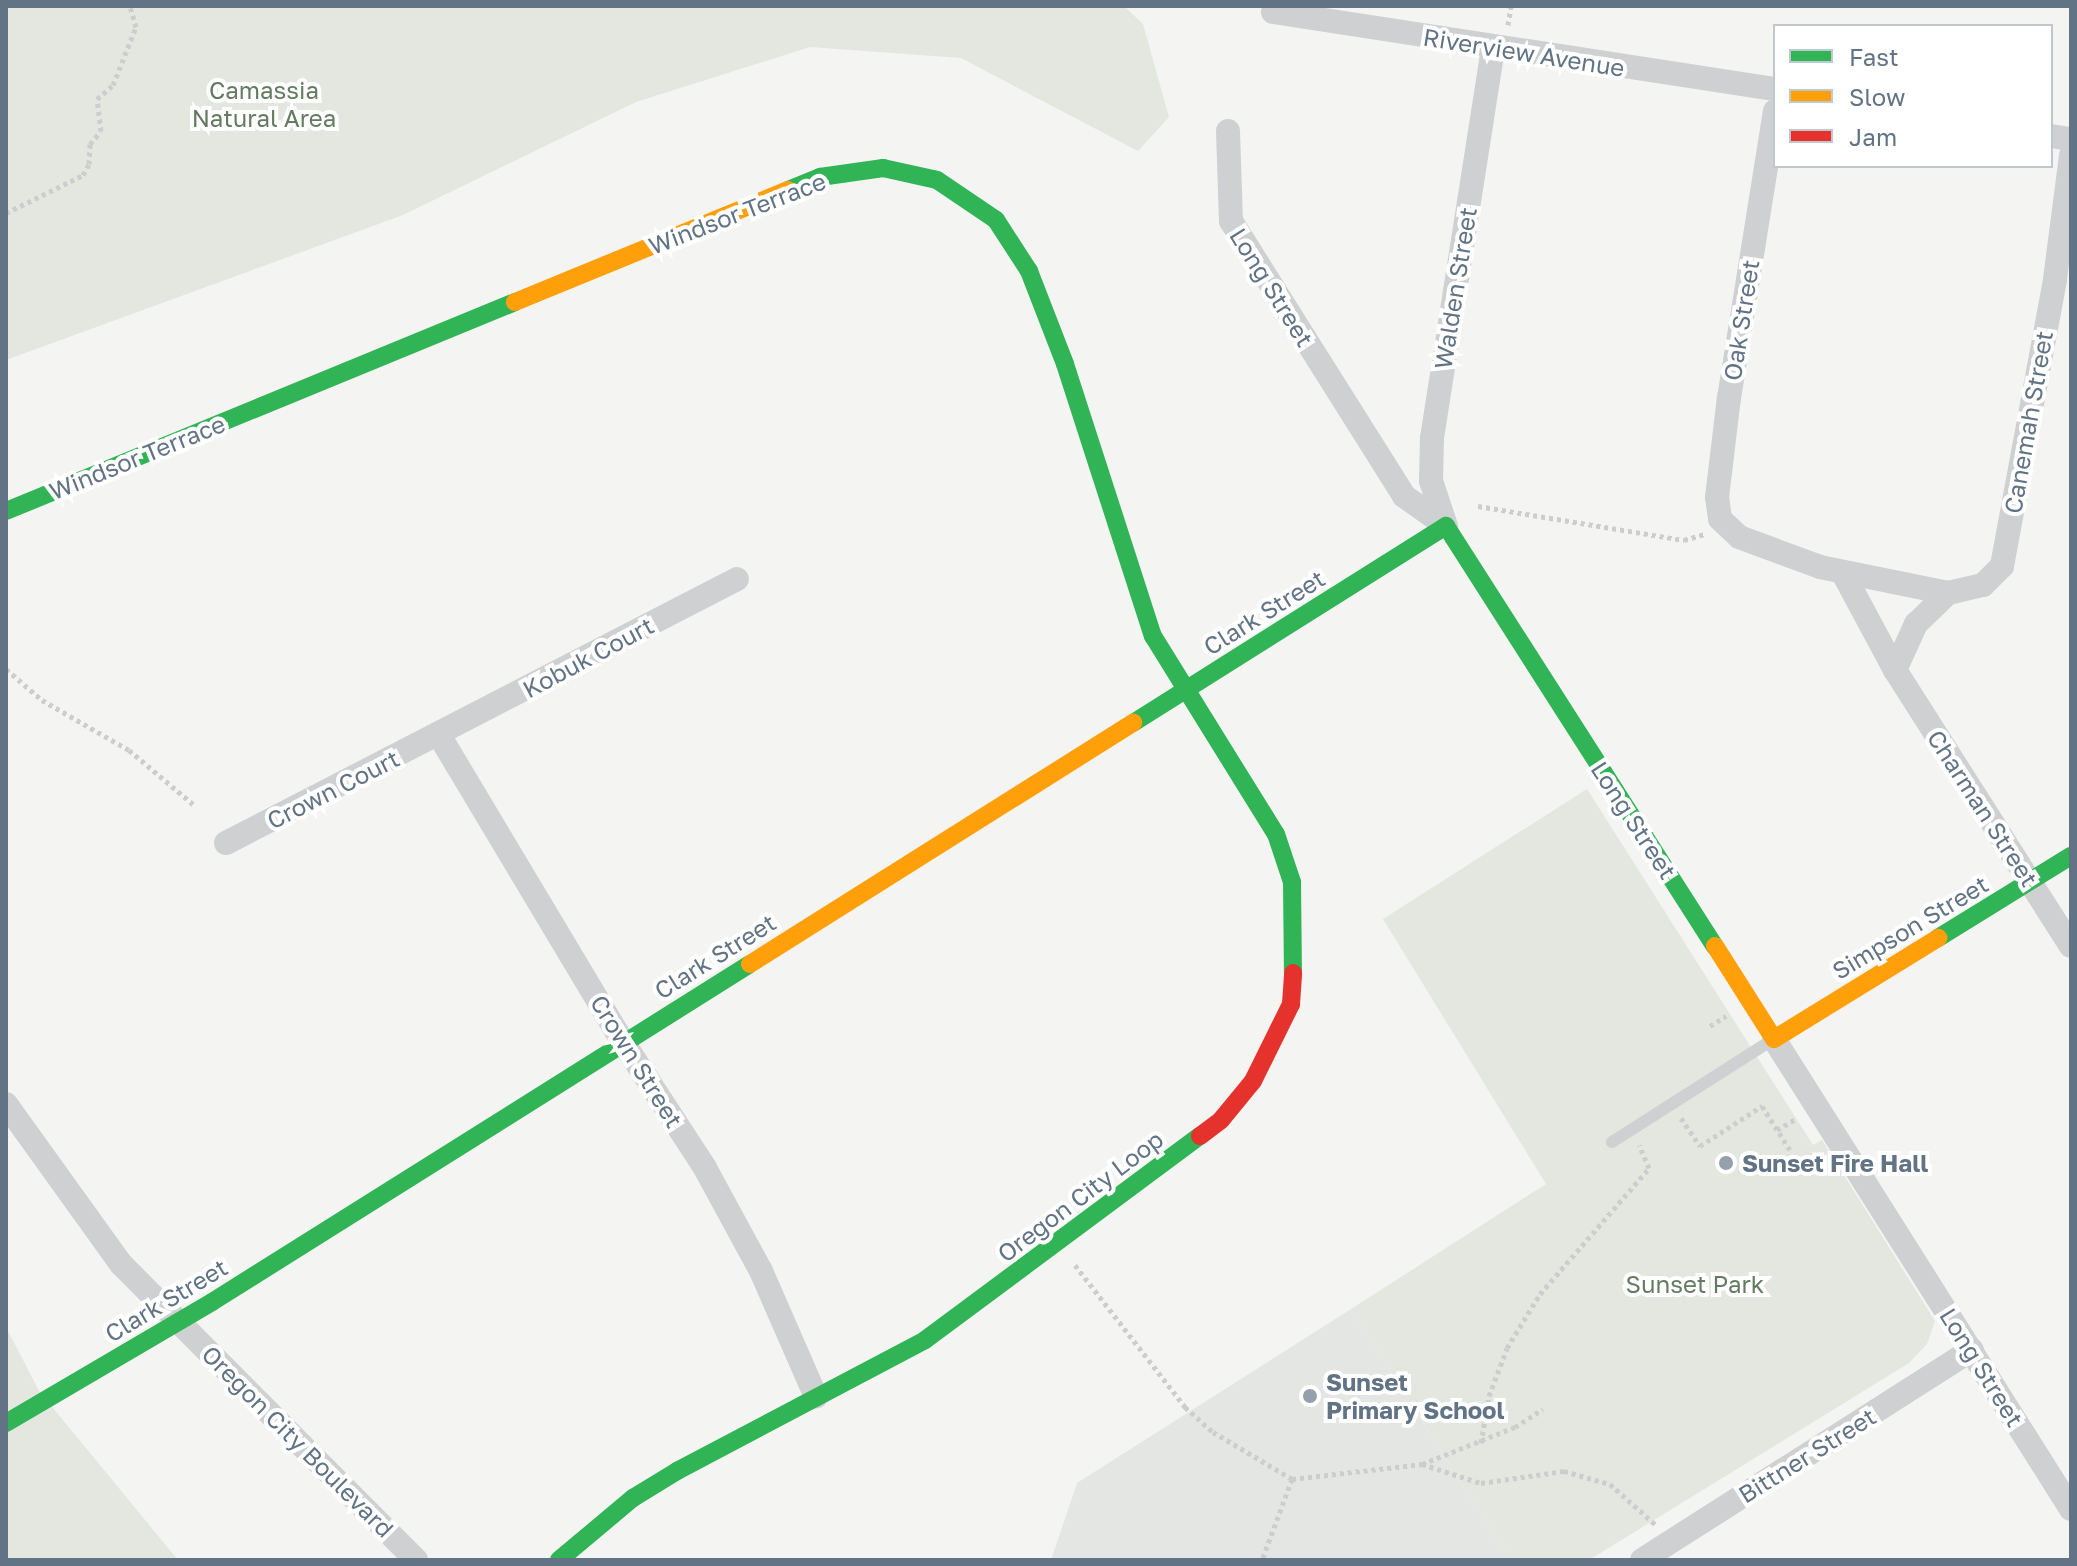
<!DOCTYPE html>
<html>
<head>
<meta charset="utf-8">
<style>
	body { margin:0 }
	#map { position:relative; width:2077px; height:1566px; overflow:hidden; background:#f4f4f2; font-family:"Golos Text",sans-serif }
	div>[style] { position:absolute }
	.built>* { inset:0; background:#e4e6e4 }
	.green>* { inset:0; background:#e3e7e0 }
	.path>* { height:5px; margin-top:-2.5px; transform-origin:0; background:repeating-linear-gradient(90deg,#cdcdcd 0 4px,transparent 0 8px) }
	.lane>* { height:12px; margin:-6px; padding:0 6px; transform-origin:6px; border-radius:6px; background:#cfd0d1 }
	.street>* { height:24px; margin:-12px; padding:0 12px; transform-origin:12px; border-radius:12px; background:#cfd0d1 }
	.fast>* { height:18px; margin:-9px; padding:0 9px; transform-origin:9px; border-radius:9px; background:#30b455 }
	.slow>* { height:18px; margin:-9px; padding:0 9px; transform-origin:9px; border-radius:9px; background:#ff9f0a }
	.jam>* { height:18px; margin:-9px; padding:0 9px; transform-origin:9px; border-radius:9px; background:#e5322d }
	.dots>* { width:22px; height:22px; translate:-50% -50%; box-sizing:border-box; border:4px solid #fff; border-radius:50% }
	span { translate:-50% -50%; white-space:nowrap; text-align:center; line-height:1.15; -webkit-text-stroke:8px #fff; paint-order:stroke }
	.street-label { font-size:24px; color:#617385 }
	.park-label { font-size:24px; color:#647b61 }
	.poi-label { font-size:24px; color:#617385; font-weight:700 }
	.left { translate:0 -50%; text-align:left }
	.frame { position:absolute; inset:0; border:8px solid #617385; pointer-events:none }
	.legend { position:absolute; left:1773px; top:24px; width:280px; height:144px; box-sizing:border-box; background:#fff; border:2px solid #c0c7ce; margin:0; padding:10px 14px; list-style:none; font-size:24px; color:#617385 }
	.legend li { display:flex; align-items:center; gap:16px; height:40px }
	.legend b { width:40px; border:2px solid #c0c7ce }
</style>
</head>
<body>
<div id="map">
	<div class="built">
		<div style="clip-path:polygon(1351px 1309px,1510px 1560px,1051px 1560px,1077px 1483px)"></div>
	</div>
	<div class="green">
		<div style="clip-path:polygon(6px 6px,1124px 6px,1143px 24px,1169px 117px,1138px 151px,961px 58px,810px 47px,636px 102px,403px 215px,6px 360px)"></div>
		<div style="clip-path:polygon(1587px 789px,1813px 1145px,1822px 1140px,1935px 1321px,1927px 1344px,1909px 1363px,1589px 1560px,1510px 1560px,1351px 1309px,1546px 1184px,1383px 919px)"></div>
		<div style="clip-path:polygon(6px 1327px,39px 1391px,178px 1560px,6px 1560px)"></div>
	</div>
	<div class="path">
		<div style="left:1508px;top:25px;width:19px;rotate:-81deg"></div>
		<div style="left:6px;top:213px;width:86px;rotate:-26.3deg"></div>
		<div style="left:83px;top:175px;width:13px;rotate:-61deg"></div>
		<div style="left:89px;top:164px;width:20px;rotate:-87deg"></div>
		<div style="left:90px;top:144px;width:17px;rotate:-50deg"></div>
		<div style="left:101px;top:131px;width:32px;rotate:-97deg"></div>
		<div style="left:97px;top:99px;width:21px;rotate:-41deg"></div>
		<div style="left:113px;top:85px;width:62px;rotate:-68.4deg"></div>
		<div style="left:136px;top:27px;width:22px;rotate:-106deg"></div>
		<div style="left:1478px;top:506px;width:209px;rotate:9.4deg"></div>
		<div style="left:1684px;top:540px;width:22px;rotate:-16deg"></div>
		<div style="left:6px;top:669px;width:48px;rotate:40.7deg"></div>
		<div style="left:42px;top:700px;width:100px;rotate:29.9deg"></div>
		<div style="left:129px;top:750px;width:84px;rotate:40.2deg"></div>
		<div style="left:1710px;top:1026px;width:19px;rotate:-32deg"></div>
		<div style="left:1681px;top:1118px;width:34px;rotate:56deg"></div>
		<div style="left:1700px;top:1146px;width:74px;rotate:-32.8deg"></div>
		<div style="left:1762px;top:1106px;width:52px;rotate:57.5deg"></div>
		<div style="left:1777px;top:1130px;width:23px;rotate:-31deg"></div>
		<div style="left:1075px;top:1265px;width:180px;rotate:52.2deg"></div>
		<div style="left:1185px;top:1407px;width:38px;rotate:42deg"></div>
		<div style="left:1213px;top:1432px;width:92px;rotate:30.7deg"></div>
		<div style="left:1292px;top:1479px;width:86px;rotate:110.3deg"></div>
		<div style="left:1481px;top:1443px;width:48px;rotate:-80.3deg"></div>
		<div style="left:1489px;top:1396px;width:51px;rotate:-69.4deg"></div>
		<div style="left:1507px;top:1348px;width:63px;rotate:-58.6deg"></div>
		<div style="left:1540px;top:1294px;width:167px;rotate:-49.1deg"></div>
		<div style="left:1649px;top:1168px;width:25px;rotate:-113deg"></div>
		<div style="left:1422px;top:1464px;width:62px;rotate:17.9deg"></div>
		<div style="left:1481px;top:1483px;width:84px;rotate:-8.2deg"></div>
		<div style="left:1564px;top:1471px;width:48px;rotate:15.8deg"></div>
		<div style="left:1610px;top:1484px;width:62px;rotate:41.7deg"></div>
		<div style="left:1292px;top:1479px;width:131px;rotate:-6.6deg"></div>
		<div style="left:1422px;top:1464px;width:100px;rotate:-21.7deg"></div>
		<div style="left:1515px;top:1427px;width:33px;rotate:-33deg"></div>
	</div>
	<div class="lane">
		<div style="left:1612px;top:1142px;width:190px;rotate:-32.5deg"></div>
	</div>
	<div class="street">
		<div style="left:1273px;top:12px;width:508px;rotate:8.72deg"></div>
		<div style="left:1775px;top:111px;width:290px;rotate:99.1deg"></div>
		<div style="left:1729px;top:397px;width:101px;rotate:96.8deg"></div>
		<div style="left:1717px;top:497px;width:22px;rotate:82deg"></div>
		<div style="left:1720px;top:519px;width:26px;rotate:43deg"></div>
		<div style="left:1739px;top:537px;width:86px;rotate:20.3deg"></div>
		<div style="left:1820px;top:567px;width:131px;rotate:11.5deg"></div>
		<div style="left:1948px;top:593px;width:36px;rotate:-13deg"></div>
		<div style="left:1983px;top:585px;width:27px;rotate:-45deg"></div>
		<div style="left:2002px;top:566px;width:292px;rotate:-79.5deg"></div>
		<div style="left:2055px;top:279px;width:125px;rotate:-82.6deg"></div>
		<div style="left:1228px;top:131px;width:90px;rotate:88.1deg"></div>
		<div style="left:1231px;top:221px;width:325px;rotate:57.8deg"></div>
		<div style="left:1404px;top:496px;width:50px;rotate:35.3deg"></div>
		<div style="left:2051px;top:136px;width:20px;rotate:9deg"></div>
		<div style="left:1446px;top:526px;width:47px;rotate:-108.4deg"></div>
		<div style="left:1431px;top:481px;width:43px;rotate:-88.7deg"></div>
		<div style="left:1432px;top:438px;width:394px;rotate:-81.1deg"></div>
		<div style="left:1844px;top:575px;width:108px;rotate:61.8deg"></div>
		<div style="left:1895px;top:670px;width:327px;rotate:57.5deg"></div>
		<div style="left:1895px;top:670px;width:51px;rotate:-65.5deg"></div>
		<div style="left:1916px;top:624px;width:45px;rotate:-44.1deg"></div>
		<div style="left:439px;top:735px;width:358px;rotate:59.1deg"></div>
		<div style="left:623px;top:1042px;width:150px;rotate:56.9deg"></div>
		<div style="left:705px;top:1168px;width:117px;rotate:61.5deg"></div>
		<div style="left:761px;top:1271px;width:137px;rotate:66.4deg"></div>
		<div style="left:226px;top:843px;width:575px;rotate:-27.32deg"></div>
		<div style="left:1774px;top:1039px;width:556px;rotate:57.71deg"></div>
		<div style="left:6px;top:1104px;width:197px;rotate:54.3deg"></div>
		<div style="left:121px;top:1264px;width:418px;rotate:45.1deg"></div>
		<div style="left:1642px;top:1560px;width:391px;rotate:-32.5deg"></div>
	</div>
	<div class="fast">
		<div style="left:788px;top:190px;width:35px;rotate:-22deg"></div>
		<div style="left:820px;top:177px;width:64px;rotate:-8.1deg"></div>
		<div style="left:883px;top:168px;width:55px;rotate:12.5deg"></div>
		<div style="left:937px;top:180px;width:71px;rotate:34.1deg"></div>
		<div style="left:996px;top:220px;width:61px;rotate:57.1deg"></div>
		<div style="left:1029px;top:271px;width:100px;rotate:68.8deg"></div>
		<div style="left:1065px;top:364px;width:286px;rotate:72.1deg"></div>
		<div style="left:1153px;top:636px;width:233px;rotate:58.2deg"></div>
		<div style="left:1276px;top:834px;width:51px;rotate:71.6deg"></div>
		<div style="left:1292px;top:882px;width:91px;rotate:89.4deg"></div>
		<div style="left:6px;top:511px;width:550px;rotate:-22.32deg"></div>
		<div style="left:1133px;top:723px;width:370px;rotate:-32.2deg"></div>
		<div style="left:1446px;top:526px;width:499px;rotate:57.4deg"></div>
		<div style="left:1938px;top:938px;width:156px;rotate:-31.7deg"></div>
		<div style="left:6px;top:1423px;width:239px;rotate:-30.4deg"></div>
		<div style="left:212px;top:1302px;width:635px;rotate:-32.14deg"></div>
		<div style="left:559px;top:1560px;width:97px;rotate:-40deg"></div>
		<div style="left:633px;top:1498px;width:52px;rotate:-31.5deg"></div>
		<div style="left:677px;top:1471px;width:280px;rotate:-27.8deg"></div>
		<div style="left:925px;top:1340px;width:342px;rotate:-36.6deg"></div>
	</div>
	<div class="slow">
		<div style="left:515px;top:302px;width:295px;rotate:-22.3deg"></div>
		<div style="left:1715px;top:946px;width:110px;rotate:57.6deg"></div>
		<div style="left:1774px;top:1039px;width:193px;rotate:-31.6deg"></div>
		<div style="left:750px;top:964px;width:453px;rotate:-32.2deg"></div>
	</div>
	<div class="jam">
		<div style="left:1200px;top:1136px;width:26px;rotate:-37deg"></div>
		<div style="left:1221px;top:1120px;width:50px;rotate:-50.6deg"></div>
		<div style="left:1253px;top:1081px;width:86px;rotate:-63.7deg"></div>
		<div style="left:1291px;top:1004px;width:31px;rotate:-86deg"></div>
	</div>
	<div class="dots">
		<div style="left:1726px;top:1163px;background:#94a0ab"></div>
		<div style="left:1310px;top:1396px;background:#94a0ab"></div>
	</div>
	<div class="street-label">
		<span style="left:1524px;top:52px;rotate:9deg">Riverview Avenue</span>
		<span style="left:737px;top:213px;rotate:-21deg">Windsor Terrace</span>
		<span style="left:1272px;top:287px;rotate:58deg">Long Street</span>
		<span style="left:1455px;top:288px;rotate:-81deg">Walden Street</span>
		<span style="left:1741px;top:320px;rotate:-81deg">Oak Street</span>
		<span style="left:2028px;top:422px;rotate:-80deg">Canemah Street</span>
		<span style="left:137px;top:457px;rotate:-22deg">Windsor Terrace</span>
		<span style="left:1264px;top:612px;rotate:-32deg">Clark Street</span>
		<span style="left:588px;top:657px;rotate:-28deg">Kobuk Court</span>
		<span style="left:333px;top:789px;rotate:-27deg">Crown Court</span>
		<span style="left:1983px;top:808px;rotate:57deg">Charman Street</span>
		<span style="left:1634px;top:820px;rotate:57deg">Long Street</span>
		<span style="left:1910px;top:927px;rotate:-31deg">Simpson Street</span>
		<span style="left:715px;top:956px;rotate:-32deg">Clark Street</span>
		<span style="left:637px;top:1061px;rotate:58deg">Crown Street</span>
		<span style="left:1080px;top:1196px;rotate:-37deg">Oregon City Loop</span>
		<span style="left:166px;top:1300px;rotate:-31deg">Clark Street</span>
		<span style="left:1982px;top:1367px;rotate:58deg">Long Street</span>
		<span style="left:298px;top:1441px;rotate:45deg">Oregon City Boulevard</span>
		<span style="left:1807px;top:1455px;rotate:-32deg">Bittner Street</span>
	</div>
	<div class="park-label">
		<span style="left:264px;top:104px">Camassia<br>Natural Area</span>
		<span style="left:1695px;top:1284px">Sunset Park</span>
	</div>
	<div class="poi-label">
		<span class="left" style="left:1742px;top:1163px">Sunset Fire Hall</span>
		<span class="left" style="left:1326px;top:1396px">Sunset<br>Primary School</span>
	</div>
	<div class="frame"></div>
	<ul class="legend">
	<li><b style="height:10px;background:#30b455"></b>Fast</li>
	<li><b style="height:10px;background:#ff9f0a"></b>Slow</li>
	<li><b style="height:10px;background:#e5322d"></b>Jam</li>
	</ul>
</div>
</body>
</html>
